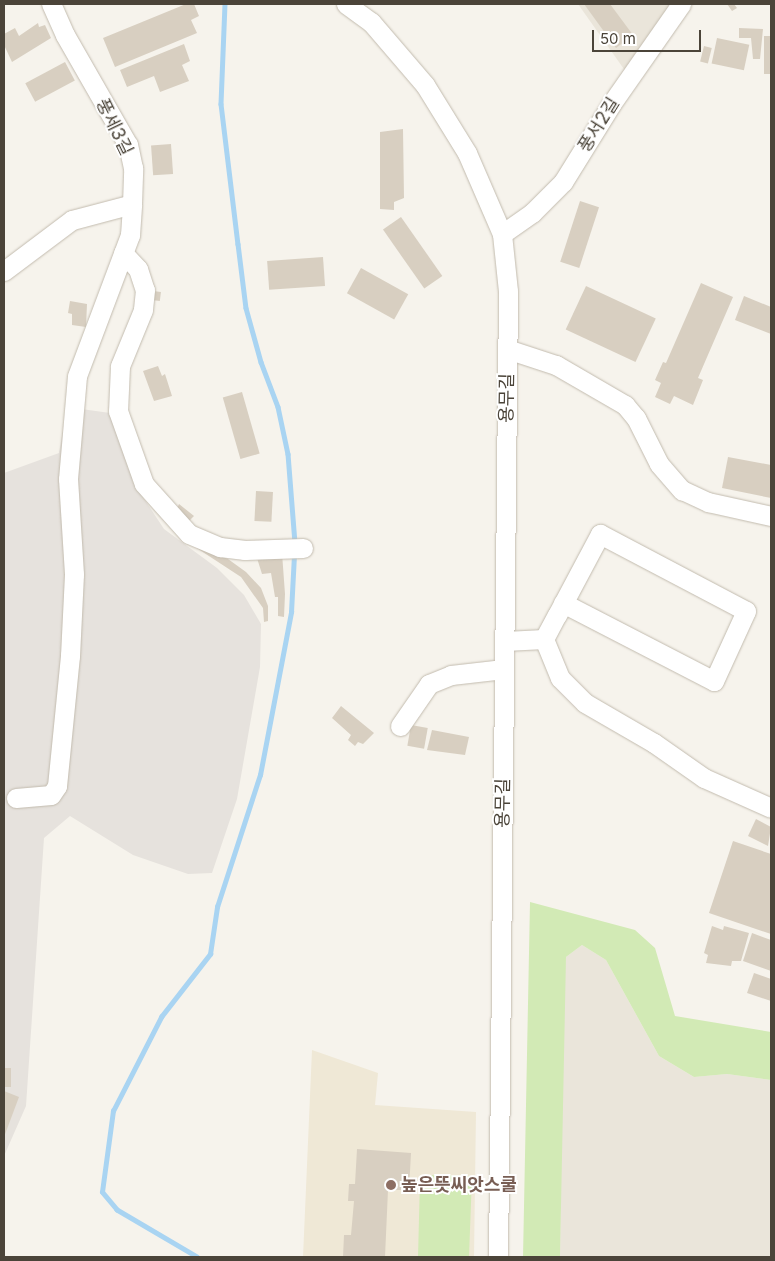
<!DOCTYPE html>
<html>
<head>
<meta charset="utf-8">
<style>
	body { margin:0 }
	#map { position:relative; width:775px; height:1261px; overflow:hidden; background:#f6f3ec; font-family:Inter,"Noto Sans KR",sans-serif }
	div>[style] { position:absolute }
	.residential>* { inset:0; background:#eae5da }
	.industrial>* { inset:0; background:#e6e2dd }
	.education>* { inset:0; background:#efe8d6 }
	.green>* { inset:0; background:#d2eab5 }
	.stream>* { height:4.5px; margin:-2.25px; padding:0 2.25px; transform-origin:2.25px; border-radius:2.25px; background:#a9d4f2 }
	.building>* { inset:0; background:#d8cfc1; transform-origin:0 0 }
	.roads { filter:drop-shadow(0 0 1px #c2bbae) drop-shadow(0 0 1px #c2bbae) }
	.minor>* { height:19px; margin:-9.5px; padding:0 9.5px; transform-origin:9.5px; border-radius:9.5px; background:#fff }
	.dots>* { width:14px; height:14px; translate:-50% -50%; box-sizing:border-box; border:2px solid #fff; border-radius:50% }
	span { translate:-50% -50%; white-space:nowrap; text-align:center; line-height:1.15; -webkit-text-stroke:4px #fff; paint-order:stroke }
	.street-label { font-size:18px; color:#4b4439 }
	.education-label { font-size:18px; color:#785e54; font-weight:700 }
	.left { translate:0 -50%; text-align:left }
	.frame { position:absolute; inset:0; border:5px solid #4b4439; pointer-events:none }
	.scale { position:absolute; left:592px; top:30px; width:109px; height:22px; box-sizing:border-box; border:2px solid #4b4439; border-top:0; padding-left:6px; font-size:15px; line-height:18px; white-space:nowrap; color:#4b4439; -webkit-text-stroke:4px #fff; paint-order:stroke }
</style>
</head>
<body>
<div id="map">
	<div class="residential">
		<div style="clip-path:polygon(578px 4px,670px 4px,626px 72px)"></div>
		<div style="clip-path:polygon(582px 945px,606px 960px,659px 1056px,694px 1077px,727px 1074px,771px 1080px,771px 1257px,560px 1257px,563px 979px,566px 957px)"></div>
	</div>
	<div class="industrial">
		<div style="clip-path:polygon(67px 407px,110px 413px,123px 441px,133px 482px,164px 529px,217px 568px,244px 595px,261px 624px,260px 667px,237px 799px,212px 873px,188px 874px,133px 855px,70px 816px,44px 838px,26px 1106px,4px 1156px,4px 473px,59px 453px)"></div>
	</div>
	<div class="education">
		<div style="clip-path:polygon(312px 1050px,378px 1073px,375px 1105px,476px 1112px,474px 1257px,303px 1257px)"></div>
	</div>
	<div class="green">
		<div style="clip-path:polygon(530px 902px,635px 930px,655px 948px,675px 1016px,771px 1032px,771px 1080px,727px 1074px,694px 1077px,659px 1056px,606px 960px,582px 945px,566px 957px,560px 1257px,523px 1257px)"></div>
		<div style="clip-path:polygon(424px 1175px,472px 1176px,469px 1257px,418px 1257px,420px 1179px)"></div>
	</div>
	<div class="stream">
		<div style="left:225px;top:4px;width:100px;rotate:92.3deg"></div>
		<div style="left:221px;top:104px;width:141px;rotate:83.1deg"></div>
		<div style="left:238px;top:244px;width:64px;rotate:82.9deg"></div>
		<div style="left:246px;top:308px;width:56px;rotate:74.5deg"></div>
		<div style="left:261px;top:362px;width:48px;rotate:69.3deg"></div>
		<div style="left:278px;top:407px;width:48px;rotate:78deg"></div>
		<div style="left:288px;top:454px;width:89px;rotate:85.5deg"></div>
		<div style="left:197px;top:1257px;width:93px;rotate:-149.6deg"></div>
		<div style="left:117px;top:1210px;width:23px;rotate:-130deg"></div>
		<div style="left:102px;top:1192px;width:82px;rotate:-82.3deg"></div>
		<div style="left:113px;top:1111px;width:106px;rotate:-62.9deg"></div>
		<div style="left:161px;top:1017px;width:80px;rotate:-52.1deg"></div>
		<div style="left:210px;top:954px;width:48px;rotate:-81.5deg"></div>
		<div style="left:217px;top:907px;width:139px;rotate:-72deg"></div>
		<div style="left:260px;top:775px;width:166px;rotate:-79.2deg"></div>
		<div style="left:291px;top:612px;width:58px;rotate:-87deg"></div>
	</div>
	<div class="building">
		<div style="clip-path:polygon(186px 4px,194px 4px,199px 16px,191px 20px,197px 33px,115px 67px,103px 38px)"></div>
		<div style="clip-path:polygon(584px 4px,610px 4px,633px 35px,616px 48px)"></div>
		<div style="clip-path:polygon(727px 4px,734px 4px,737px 8px,732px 11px)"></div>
		<div style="clip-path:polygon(38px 23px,39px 27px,45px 25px,51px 38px,12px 62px,4px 45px,4px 34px,15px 28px,19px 36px)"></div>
		<div style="clip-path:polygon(739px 28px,763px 29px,760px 59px,753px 59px,751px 38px,739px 38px)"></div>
		<div style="left:764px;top:36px;width:7px;height:38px"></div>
		<div style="left:717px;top:38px;width:33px;height:26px;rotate:12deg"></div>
		<div style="clip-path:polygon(184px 44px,190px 61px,182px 65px,189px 81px,160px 92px,154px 76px,127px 87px,120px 70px)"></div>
		<div style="left:704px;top:46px;width:8px;height:16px;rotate:14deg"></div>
		<div style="left:65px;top:62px;width:21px;height:45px;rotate:62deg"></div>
		<div style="clip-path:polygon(403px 129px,404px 198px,394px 202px,394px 210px,380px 209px,380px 132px)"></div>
		<div style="left:171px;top:144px;width:30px;height:20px;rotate:86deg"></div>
		<div style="left:580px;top:201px;width:20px;height:64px;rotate:18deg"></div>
		<div style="left:401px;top:217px;width:72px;height:22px;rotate:55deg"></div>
		<div style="left:323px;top:257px;width:29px;height:56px;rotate:86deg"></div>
		<div style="left:361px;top:268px;width:54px;height:29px;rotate:29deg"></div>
		<div style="clip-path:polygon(701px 283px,733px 297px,698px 378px,703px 380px,693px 405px,674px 396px,670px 404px,655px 397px,661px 383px,655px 380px,663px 362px,666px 363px)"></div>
		<div style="left:586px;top:286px;width:77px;height:48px;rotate:25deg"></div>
		<div style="left:153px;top:291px;width:8px;height:9px;rotate:7deg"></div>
		<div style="clip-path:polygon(744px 296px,771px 307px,771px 334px,735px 320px)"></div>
		<div style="clip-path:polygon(70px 301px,87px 304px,86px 327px,72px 325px,72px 314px,68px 313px)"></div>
		<div style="clip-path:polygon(158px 366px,162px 376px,165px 374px,172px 396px,154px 401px,143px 371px)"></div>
		<div style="left:242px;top:392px;width:64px;height:20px;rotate:74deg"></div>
		<div style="clip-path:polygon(728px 457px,771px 465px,771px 498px,722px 488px)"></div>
		<div style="left:256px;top:491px;width:17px;height:30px;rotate:3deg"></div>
		<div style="clip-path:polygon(179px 504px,194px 516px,188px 522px,176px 511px)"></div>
		<div style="clip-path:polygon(186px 541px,228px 559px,246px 572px,261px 588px,268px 606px,268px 621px,264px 622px,263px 608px,241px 577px)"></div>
		<div style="clip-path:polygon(282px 553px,285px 594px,284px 617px,278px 616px,278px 597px,275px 597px,271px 573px,262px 574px,256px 555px)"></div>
		<div style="clip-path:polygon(341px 706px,374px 733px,363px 744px,358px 742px,355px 746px,348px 740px,351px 735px,332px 718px)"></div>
		<div style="left:411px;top:725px;width:17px;height:21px;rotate:10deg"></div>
		<div style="clip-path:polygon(432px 730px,469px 737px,465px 755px,427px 750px)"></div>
		<div style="clip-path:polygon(756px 819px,771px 827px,768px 846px,748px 836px)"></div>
		<div style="clip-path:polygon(733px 841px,771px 854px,771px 934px,709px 913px)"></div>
		<div style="clip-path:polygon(712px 926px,723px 930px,724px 926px,749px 933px,741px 961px,732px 961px,731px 966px,706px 963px,708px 955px,704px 953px)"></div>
		<div style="clip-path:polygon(752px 933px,771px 940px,771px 971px,743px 961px)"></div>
		<div style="clip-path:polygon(754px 973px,771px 979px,771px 1001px,747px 993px)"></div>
		<div style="left:4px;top:1068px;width:7px;height:19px"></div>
		<div style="clip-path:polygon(4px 1091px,19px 1097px,4px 1137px)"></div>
		<div style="clip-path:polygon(357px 1149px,411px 1153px,409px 1190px,388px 1190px,385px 1257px,343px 1257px,344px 1235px,351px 1235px,354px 1201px,348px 1201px,349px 1184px,355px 1184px)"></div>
	</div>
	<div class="roads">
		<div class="minor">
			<div style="left:346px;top:4px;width:31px;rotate:36deg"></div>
			<div style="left:371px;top:22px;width:83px;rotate:49.4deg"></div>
			<div style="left:425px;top:85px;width:80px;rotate:58.3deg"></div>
			<div style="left:467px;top:153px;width:88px;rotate:66.6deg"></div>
			<div style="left:502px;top:234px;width:57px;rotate:84deg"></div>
			<div style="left:508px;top:291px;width:966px;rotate:90.59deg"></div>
			<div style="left:502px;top:234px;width:37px;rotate:-35deg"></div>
			<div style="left:532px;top:213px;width:44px;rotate:-45deg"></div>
			<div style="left:563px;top:182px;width:93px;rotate:-58.2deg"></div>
			<div style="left:612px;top:103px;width:121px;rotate:-55.1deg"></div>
			<div style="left:123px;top:253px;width:22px;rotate:47deg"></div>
			<div style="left:138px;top:269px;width:22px;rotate:72deg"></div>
			<div style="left:145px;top:290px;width:20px;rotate:96deg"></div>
			<div style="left:143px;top:310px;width:61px;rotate:112.3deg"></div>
			<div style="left:120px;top:366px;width:45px;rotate:92.5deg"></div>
			<div style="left:118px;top:411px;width:77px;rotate:70.4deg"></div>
			<div style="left:144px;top:484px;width:67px;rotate:48deg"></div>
			<div style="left:189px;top:534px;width:34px;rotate:23deg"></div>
			<div style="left:220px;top:547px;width:25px;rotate:7deg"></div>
			<div style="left:245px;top:550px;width:58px;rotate:-2deg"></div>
			<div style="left:4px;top:271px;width:85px;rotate:-36.9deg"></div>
			<div style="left:72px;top:220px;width:62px;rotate:-14.9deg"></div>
			<div style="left:132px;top:204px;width:36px;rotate:-88deg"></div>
			<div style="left:133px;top:168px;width:24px;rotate:-102deg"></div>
			<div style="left:128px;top:145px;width:127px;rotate:-119.8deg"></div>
			<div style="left:65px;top:35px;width:34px;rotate:-114deg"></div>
			<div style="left:507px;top:349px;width:52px;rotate:18.1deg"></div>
			<div style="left:556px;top:365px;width:80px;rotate:30.1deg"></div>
			<div style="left:625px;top:405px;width:17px;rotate:50deg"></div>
			<div style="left:636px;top:418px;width:51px;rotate:63.4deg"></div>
			<div style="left:659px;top:464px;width:35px;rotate:49deg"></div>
			<div style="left:682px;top:490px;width:29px;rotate:25deg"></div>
			<div style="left:708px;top:502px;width:65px;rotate:12.5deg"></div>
			<div style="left:544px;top:639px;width:42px;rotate:67.7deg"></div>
			<div style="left:560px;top:678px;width:35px;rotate:45deg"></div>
			<div style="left:585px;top:703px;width:80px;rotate:30.1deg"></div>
			<div style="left:654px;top:743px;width:61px;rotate:35deg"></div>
			<div style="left:704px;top:778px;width:73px;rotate:24.1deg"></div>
			<div style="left:505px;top:641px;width:39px;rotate:-3deg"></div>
			<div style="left:544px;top:639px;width:27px;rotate:-62deg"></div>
			<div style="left:557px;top:615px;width:92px;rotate:-62deg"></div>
			<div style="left:600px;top:534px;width:165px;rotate:27.8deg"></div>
			<div style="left:746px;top:611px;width:77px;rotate:114.6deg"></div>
			<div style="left:714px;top:681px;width:170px;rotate:-152.7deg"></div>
			<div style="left:400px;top:726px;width:51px;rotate:-55.4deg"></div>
			<div style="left:429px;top:684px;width:24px;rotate:-22deg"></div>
			<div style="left:451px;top:675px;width:53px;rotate:-6.5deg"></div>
			<div style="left:16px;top:798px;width:35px;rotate:-5deg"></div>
			<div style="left:51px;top:795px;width:11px;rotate:-56deg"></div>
			<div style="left:57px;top:786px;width:131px;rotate:-84.3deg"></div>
			<div style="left:70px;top:656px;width:82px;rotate:-87.2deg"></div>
			<div style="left:74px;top:574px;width:95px;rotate:-93.6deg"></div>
			<div style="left:68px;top:479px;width:103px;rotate:-85deg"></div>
			<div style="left:77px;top:376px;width:151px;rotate:-69.4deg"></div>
			<div style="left:130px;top:235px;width:31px;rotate:-86deg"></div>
		</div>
	</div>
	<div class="dots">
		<div style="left:391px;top:1185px;background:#8d6e63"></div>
	</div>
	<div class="street-label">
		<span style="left:599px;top:125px;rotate:-58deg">풍서2길</span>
		<span style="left:114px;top:127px;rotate:64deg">풍세3길</span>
		<span style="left:507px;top:398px;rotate:-89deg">용무길</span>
		<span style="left:503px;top:803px;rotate:-89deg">용무길</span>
	</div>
	<div class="education-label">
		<span class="left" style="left:401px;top:1185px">높은뜻씨앗스쿨</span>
	</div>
	<div class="frame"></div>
	<div class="scale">50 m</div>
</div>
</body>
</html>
